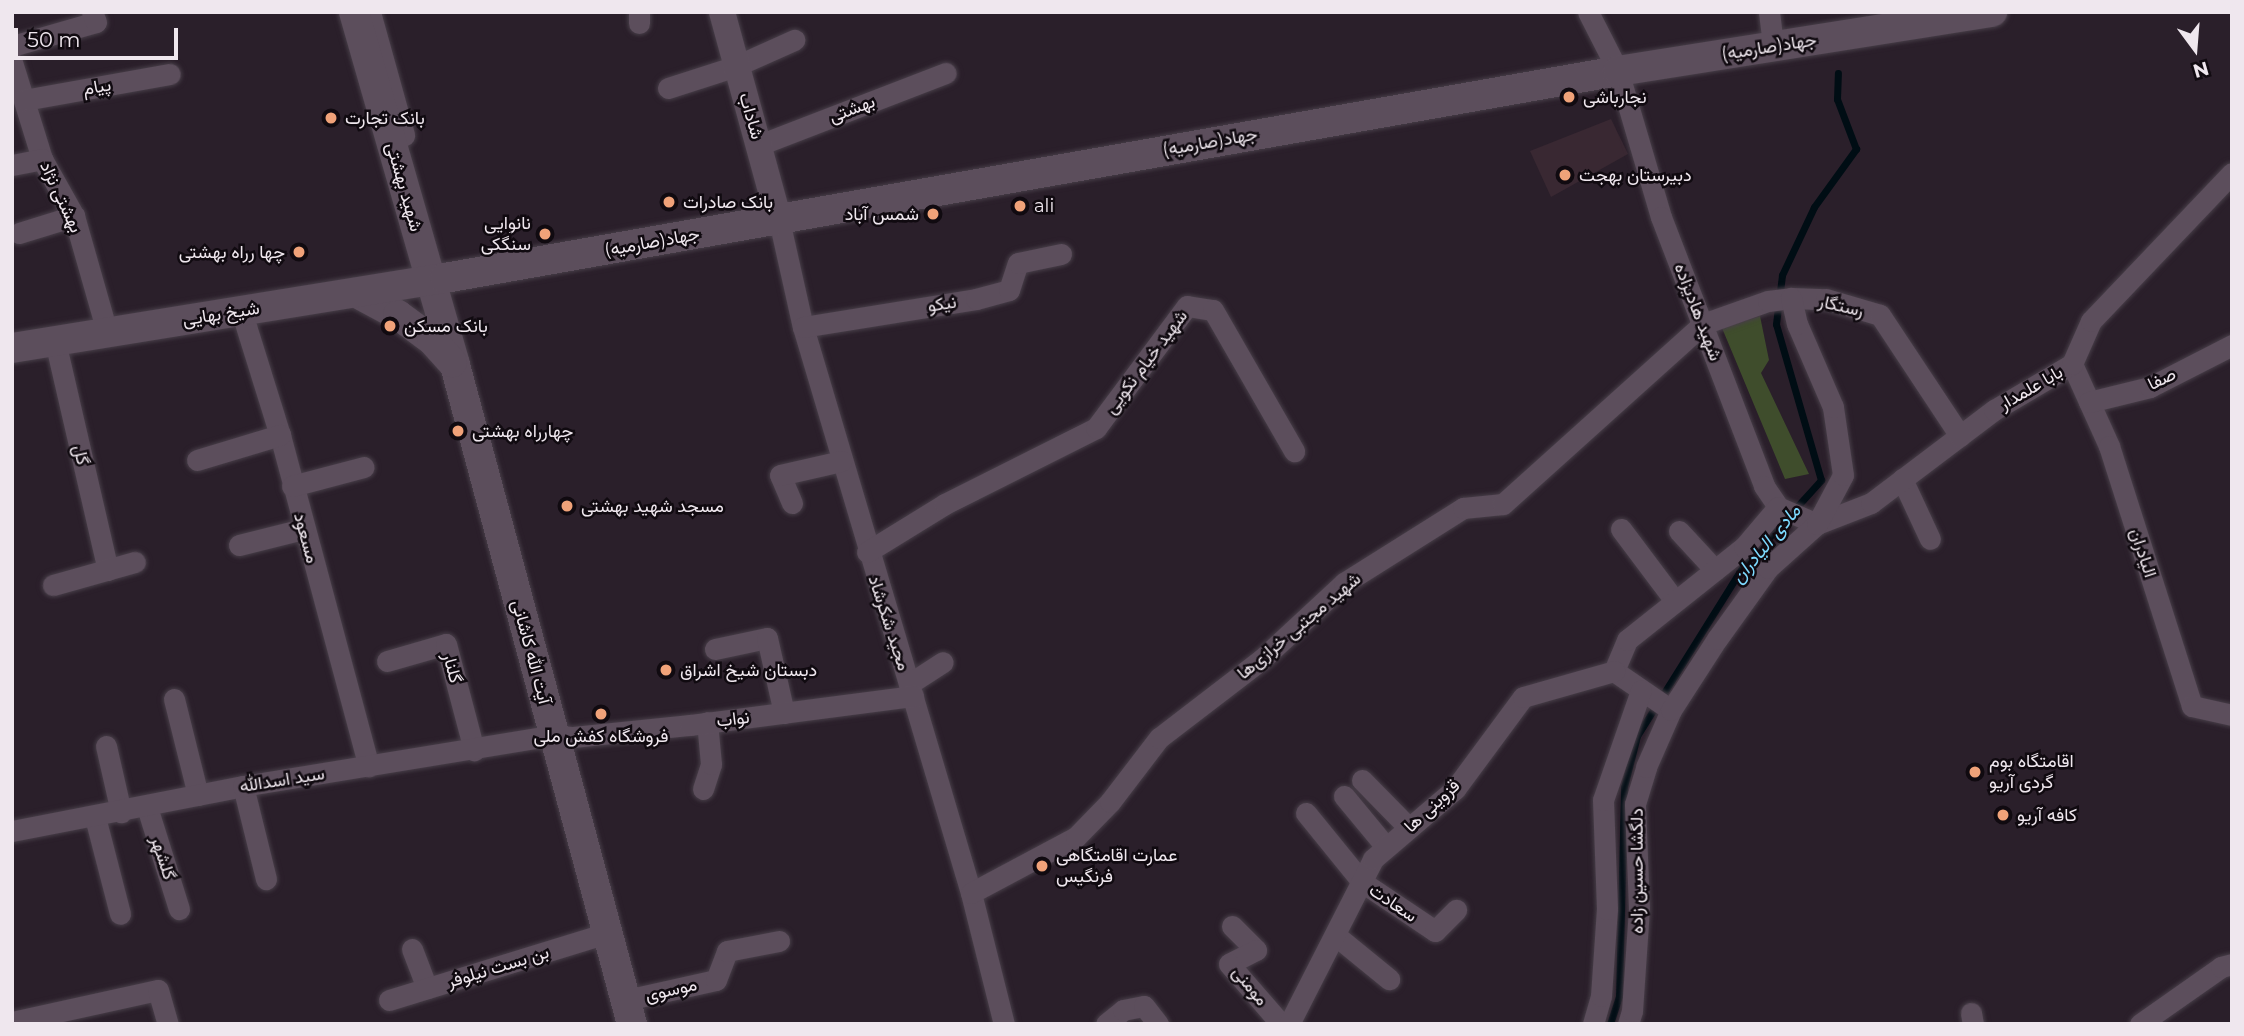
<!DOCTYPE html>
<html>
<head>
<meta charset="utf-8">
<style>
	body { margin:0 }
	#map { position:relative; width:2244px; height:1036px; overflow:hidden; background:#2a1f2a; font-family:Montserrat,Vazirmatn,sans-serif }
	div>[style] { position:absolute }
	.education>* { inset:0; background:#392832 }
	.green>* { inset:0; background:#3f4d2c }
	.stream>* { height:7px; margin:-3.5px; padding:0 3.5px; transform-origin:3.5px; border-radius:3.5px; background:#000d14 }
	.roads { filter:drop-shadow(0 0 2px #473e48) drop-shadow(0 0 2px #473e48) }
	.minor>* { height:21px; margin:-10.5px; padding:0 10.5px; transform-origin:10.5px; border-radius:10.5px; background:#5c4e5c }
	.tertiary>* { height:26px; margin:-13px; padding:0 13px; transform-origin:13px; border-radius:13px; background:#5c4e5c }
	.secondary>* { height:30px; margin:-15px; padding:0 15px; transform-origin:15px; border-radius:15px; background:#5c4e5c }
	.dots>* { width:19px; height:19px; translate:-50% -50%; box-sizing:border-box; border:4px solid #100a10; border-radius:50% }
	span { translate:-50% -50%; white-space:nowrap; text-align:center; line-height:1.15; -webkit-text-stroke:5px #100a10; paint-order:stroke }
	.street-label { font-size:18px; color:#efe7ee }
	.poi-label { font-size:18px; color:#efe7ee }
	.left { translate:0 -50%; text-align:left }
	.right { translate:-100% -50%; text-align:right }
	.water-label { font-size:19px; color:#7ddaff; font-style:italic }
	.frame { position:absolute; inset:0; border:14px solid #efe7ee; pointer-events:none }
	.north { position:absolute; left:2160px; top:14px; width:70px; height:70px; -webkit-text-stroke:5px #100a10; paint-order:stroke; rotate:164deg; font-size:19px; font-weight:700; line-height:28px; text-align:center; color:#efe7ee }
	.north::after { content:''; display:block; margin:auto; width:24px; height:32px; background:#efe7ee; clip-path:polygon(50% 0,100% 100%,50% 72%,0 100%) }
	.scale { position:absolute; left:14px; top:28px; width:164px; height:32px; box-sizing:border-box; border:4px solid #efe7ee; border-top:0; padding-left:9px; font-size:21px; line-height:24px; white-space:nowrap; color:#efe7ee; -webkit-text-stroke:5px #100a10; paint-order:stroke }
</style>
</head>
<body>
<div id="map">
	<div class="education">
		<div style="clip-path:polygon(1611px 119px,1628px 154px,1551px 197px,1530px 151px)"></div>
	</div>
	<div class="green">
		<div style="clip-path:polygon(1760px 316px,1769px 360px,1761px 373px,1809px 474px,1785px 479px,1722px 328px)"></div>
	</div>
	<div class="stream">
		<div style="left:1610px;top:1024px;width:29px;rotate:-72deg"></div>
		<div style="left:1619px;top:996px;width:209px;rotate:-88.6deg"></div>
		<div style="left:1624px;top:787px;width:53px;rotate:-75.7deg"></div>
		<div style="left:1637px;top:736px;width:202px;rotate:-58deg"></div>
		<div style="left:1744px;top:565px;width:115px;rotate:-47.8deg"></div>
		<div style="left:1821px;top:480px;width:162px;rotate:-106.1deg"></div>
		<div style="left:1776px;top:324px;width:49px;rotate:-83deg"></div>
		<div style="left:1782px;top:275px;width:75px;rotate:-64.8deg"></div>
		<div style="left:1814px;top:207px;width:72px;rotate:-54.1deg"></div>
		<div style="left:1856px;top:149px;width:53px;rotate:-110.8deg"></div>
		<div style="left:1837px;top:99px;width:26px;rotate:-88deg"></div>
	</div>
	<div class="roads">
		<div class="minor">
			<div style="left:370px;top:12px;width:128px;rotate:74.5deg"></div>
			<div style="left:1588px;top:12px;width:66px;rotate:63deg"></div>
			<div style="left:1618px;top:71px;width:152px;rotate:73.6deg"></div>
			<div style="left:1661px;top:217px;width:288px;rotate:69deg"></div>
			<div style="left:1764px;top:486px;width:25px;rotate:56deg"></div>
			<div style="left:1778px;top:507px;width:43px;rotate:23.6deg"></div>
			<div style="left:1769px;top:12px;width:35px;rotate:83deg"></div>
			<div style="left:639px;top:23px;width:11px;rotate:-90deg"></div>
			<div style="left:12px;top:46px;width:87px;rotate:-15.9deg"></div>
			<div style="left:96px;top:22px;width:11px;rotate:-112deg"></div>
			<div style="left:12px;top:62px;width:102px;rotate:72.8deg"></div>
			<div style="left:42px;top:159px;width:65px;rotate:60.7deg"></div>
			<div style="left:74px;top:216px;width:121px;rotate:74.1deg"></div>
			<div style="left:668px;top:88px;width:71px;rotate:-17.9deg"></div>
			<div style="left:736px;top:66px;width:64px;rotate:-24.1deg"></div>
			<div style="left:24px;top:100px;width:148px;rotate:-10.1deg"></div>
			<div style="left:759px;top:145px;width:200px;rotate:-21.1deg"></div>
			<div style="left:12px;top:165px;width:31px;rotate:-11deg"></div>
			<div style="left:779px;top:220px;width:110px;rotate:77.4deg"></div>
			<div style="left:803px;top:327px;width:590px;rotate:73.47deg"></div>
			<div style="left:971px;top:893px;width:135px;rotate:75.9deg"></div>
			<div style="left:19px;top:233px;width:58px;rotate:-17.2deg"></div>
			<div style="left:241px;top:310px;width:131px;rotate:72.7deg"></div>
			<div style="left:280px;top:435px;width:343px;rotate:75deg"></div>
			<div style="left:803px;top:327px;width:175px;rotate:-9.2deg"></div>
			<div style="left:976px;top:299px;width:34px;rotate:-15deg"></div>
			<div style="left:1009px;top:290px;width:28px;rotate:-72deg"></div>
			<div style="left:1018px;top:263px;width:44px;rotate:-11.8deg"></div>
			<div style="left:55px;top:341px;width:235px;rotate:77deg"></div>
			<div style="left:2072px;top:364px;width:90px;rotate:65.7deg"></div>
			<div style="left:2109px;top:446px;width:273px;rotate:72.3deg"></div>
			<div style="left:2192px;top:706px;width:41px;rotate:12.7deg"></div>
			<div style="left:2089px;top:402px;width:63px;rotate:-13.8deg"></div>
			<div style="left:2150px;top:387px;width:92px;rotate:-27.1deg"></div>
			<div style="left:197px;top:460px;width:87px;rotate:-16.8deg"></div>
			<div style="left:1902px;top:479px;width:66px;rotate:65deg"></div>
			<div style="left:292px;top:486px;width:74px;rotate:-14.8deg"></div>
			<div style="left:792px;top:503px;width:30px;rotate:-113deg"></div>
			<div style="left:780px;top:475px;width:63px;rotate:-12.9deg"></div>
			<div style="left:1817px;top:524px;width:58px;rotate:-21.3deg"></div>
			<div style="left:1871px;top:503px;width:154px;rotate:-37.1deg"></div>
			<div style="left:1994px;top:410px;width:91px;rotate:-30.5deg"></div>
			<div style="left:2072px;top:364px;width:47px;rotate:-66.2deg"></div>
			<div style="left:2091px;top:321px;width:204px;rotate:-46.4deg"></div>
			<div style="left:1621px;top:529px;width:90px;rotate:53.1deg"></div>
			<div style="left:1679px;top:531px;width:53px;rotate:47.3deg"></div>
			<div style="left:239px;top:545px;width:66px;rotate:-14deg"></div>
			<div style="left:867px;top:552px;width:92px;rotate:-31.6deg"></div>
			<div style="left:945px;top:504px;width:169px;rotate:-26.7deg"></div>
			<div style="left:1096px;top:428px;width:152px;rotate:-53.3deg"></div>
			<div style="left:1187px;top:306px;width:26px;rotate:9deg"></div>
			<div style="left:1213px;top:310px;width:163px;rotate:60.1deg"></div>
			<div style="left:53px;top:585px;width:85px;rotate:-15.7deg"></div>
			<div style="left:715px;top:649px;width:53px;rotate:-11.9deg"></div>
			<div style="left:767px;top:638px;width:77px;rotate:77.2deg"></div>
			<div style="left:387px;top:661px;width:61px;rotate:-16.1deg"></div>
			<div style="left:446px;top:644px;width:110px;rotate:75.2deg"></div>
			<div style="left:1614px;top:671px;width:34px;rotate:-67deg"></div>
			<div style="left:1627px;top:640px;width:149px;rotate:-38.5deg"></div>
			<div style="left:1744px;top:547px;width:52px;rotate:-49.6deg"></div>
			<div style="left:1614px;top:671px;width:69px;rotate:34.4deg"></div>
			<div style="left:909px;top:684px;width:40px;rotate:-32.9deg"></div>
			<div style="left:174px;top:699px;width:99px;rotate:76deg"></div>
			<div style="left:106px;top:746px;width:68px;rotate:77.2deg"></div>
			<div style="left:1362px;top:780px;width:67px;rotate:45.6deg"></div>
			<div style="left:243px;top:786px;width:96px;rotate:76.1deg"></div>
			<div style="left:703px;top:789px;width:26px;rotate:-72deg"></div>
			<div style="left:711px;top:764px;width:42px;rotate:-95.4deg"></div>
			<div style="left:1344px;top:796px;width:66px;rotate:50.5deg"></div>
			<div style="left:147px;top:807px;width:107px;rotate:72.6deg"></div>
			<div style="left:1306px;top:813px;width:89px;rotate:50.9deg"></div>
			<div style="left:1362px;top:882px;width:88px;rotate:33.9deg"></div>
			<div style="left:1435px;top:931px;width:30px;rotate:-45deg"></div>
			<div style="left:95px;top:817px;width:100px;rotate:75.5deg"></div>
			<div style="left:12px;top:831px;width:235px;rotate:-11deg"></div>
			<div style="left:243px;top:786px;width:314px;rotate:-9.3deg"></div>
			<div style="left:553px;top:735px;width:20px;rotate:6deg"></div>
			<div style="left:573px;top:737px;width:118px;rotate:-5.9deg"></div>
			<div style="left:690px;top:725px;width:225px;rotate:-7.4deg"></div>
			<div style="left:971px;top:893px;width:119px;rotate:-28.1deg"></div>
			<div style="left:1076px;top:837px;width:49px;rotate:-45.8deg"></div>
			<div style="left:1110px;top:802px;width:81px;rotate:-52.6deg"></div>
			<div style="left:1159px;top:738px;width:130px;rotate:-37.5deg"></div>
			<div style="left:1262px;top:659px;width:112px;rotate:-42.8deg"></div>
			<div style="left:1344px;top:583px;width:141px;rotate:-32.2deg"></div>
			<div style="left:1463px;top:508px;width:40px;rotate:-5.7deg"></div>
			<div style="left:1503px;top:504px;width:269px;rotate:-42deg"></div>
			<div style="left:1703px;top:324px;width:69px;rotate:-19.5deg"></div>
			<div style="left:1768px;top:301px;width:23px;rotate:-7deg"></div>
			<div style="left:1791px;top:298px;width:35px;rotate:2deg"></div>
			<div style="left:1826px;top:299px;width:56px;rotate:16.5deg"></div>
			<div style="left:1880px;top:315px;width:145px;rotate:56.5deg"></div>
			<div style="left:1232px;top:926px;width:34px;rotate:45deg"></div>
			<div style="left:1256px;top:950px;width:30px;rotate:153deg"></div>
			<div style="left:1229px;top:964px;width:79px;rotate:49.1deg"></div>
			<div style="left:1335px;top:935px;width:70px;rotate:39.2deg"></div>
			<div style="left:412px;top:949px;width:42px;rotate:69deg"></div>
			<div style="left:389px;top:1000px;width:228px;rotate:-17.1deg"></div>
			<div style="left:626px;top:1000px;width:92px;rotate:-12.5deg"></div>
			<div style="left:716px;top:980px;width:31px;rotate:-69deg"></div>
			<div style="left:727px;top:951px;width:53px;rotate:-10.9deg"></div>
			<div style="left:1971px;top:1013px;width:11px;rotate:80deg"></div>
			<div style="left:12px;top:1022px;width:149px;rotate:-12.4deg"></div>
			<div style="left:158px;top:990px;width:35px;rotate:74deg"></div>
			<div style="left:1106px;top:1024px;width:22px;rotate:-39deg"></div>
			<div style="left:1123px;top:1010px;width:21px;rotate:-11deg"></div>
			<div style="left:1144px;top:1006px;width:23px;rotate:52deg"></div>
			<div style="left:1289px;top:1024px;width:185px;rotate:-63deg"></div>
			<div style="left:1373px;top:859px;width:108px;rotate:-40.5deg"></div>
			<div style="left:1455px;top:789px;width:114px;rotate:-53.5deg"></div>
			<div style="left:1523px;top:697px;width:95px;rotate:-15.9deg"></div>
			<div style="left:1593px;top:1024px;width:29px;rotate:-74deg"></div>
			<div style="left:1601px;top:996px;width:87px;rotate:-86.1deg"></div>
			<div style="left:1607px;top:909px;width:109px;rotate:-92.1deg"></div>
			<div style="left:1603px;top:800px;width:116px;rotate:-70.9deg"></div>
			<div style="left:1628px;top:1024px;width:14px;rotate:-73deg"></div>
			<div style="left:1632px;top:1011px;width:102px;rotate:-86.1deg"></div>
			<div style="left:1639px;top:909px;width:105px;rotate:-92.2deg"></div>
			<div style="left:1635px;top:804px;width:39px;rotate:-73deg"></div>
			<div style="left:1646px;top:767px;width:62px;rotate:-66.3deg"></div>
			<div style="left:1671px;top:710px;width:85px;rotate:-57.1deg"></div>
			<div style="left:1717px;top:639px;width:87px;rotate:-54.3deg"></div>
			<div style="left:1768px;top:568px;width:66px;rotate:-41.9deg"></div>
			<div style="left:1817px;top:524px;width:55px;rotate:-62deg"></div>
			<div style="left:1843px;top:475px;width:69px;rotate:-98.4deg"></div>
			<div style="left:1833px;top:407px;width:90px;rotate:-113.4deg"></div>
			<div style="left:1797px;top:324px;width:27px;rotate:-103deg"></div>
			<div style="left:2140px;top:1024px;width:99px;rotate:-35.1deg"></div>
			<div style="left:2221px;top:967px;width:11px;rotate:-15deg"></div>
		</div>
		<div class="tertiary">
			<div style="left:722px;top:12px;width:216px;rotate:74.7deg"></div>
		</div>
		<div class="secondary">
			<div style="left:354px;top:12px;width:367px;rotate:74deg"></div>
			<div style="left:455px;top:365px;width:682px;rotate:74.97deg"></div>
			<div style="left:357px;top:293px;width:47px;rotate:28.2deg"></div>
			<div style="left:398px;top:315px;width:42px;rotate:36.3deg"></div>
			<div style="left:432px;top:340px;width:30px;rotate:48deg"></div>
			<div style="left:12px;top:348px;width:439px;rotate:-9.2deg"></div>
			<div style="left:445px;top:278px;width:1191px;rotate:-10.01deg"></div>
			<div style="left:1618px;top:71px;width:379px;rotate:-9deg"></div>
		</div>
	</div>
	<div class="dots">
		<div style="left:1569px;top:97px;background:#f0a279"></div>
		<div style="left:331px;top:118px;background:#f0a279"></div>
		<div style="left:1565px;top:175px;background:#f0a279"></div>
		<div style="left:669px;top:202px;background:#f0a279"></div>
		<div style="left:1020px;top:206px;background:#f0a279"></div>
		<div style="left:933px;top:214px;background:#f0a279"></div>
		<div style="left:545px;top:234px;background:#f0a279"></div>
		<div style="left:299px;top:252px;background:#f0a279"></div>
		<div style="left:390px;top:326px;background:#f0a279"></div>
		<div style="left:458px;top:431px;background:#f0a279"></div>
		<div style="left:567px;top:506px;background:#f0a279"></div>
		<div style="left:666px;top:670px;background:#f0a279"></div>
		<div style="left:601px;top:714px;background:#f0a279"></div>
		<div style="left:1975px;top:772px;background:#f0a279"></div>
		<div style="left:2003px;top:815px;background:#f0a279"></div>
		<div style="left:1042px;top:866px;background:#f0a279"></div>
	</div>
	<div class="street-label">
		<span style="left:1769px;top:47px;rotate:-9deg">جهاد(صارمیه)</span>
		<span style="left:97px;top:87px;rotate:-10deg">پیام</span>
		<span style="left:852px;top:109px;rotate:-21deg">بهشتی</span>
		<span style="left:751px;top:116px;rotate:74deg">شاداب</span>
		<span style="left:1210px;top:142px;rotate:-10deg">جهاد(صارمیه)</span>
		<span style="left:404px;top:187px;rotate:74deg">شهید بهشتی</span>
		<span style="left:61px;top:197px;rotate:65deg">بهشتی نژاد</span>
		<span style="left:652px;top:242px;rotate:-10deg">جهاد(صارمیه)</span>
		<span style="left:942px;top:304px;rotate:-9deg">نیکو</span>
		<span style="left:1841px;top:306px;rotate:13deg">رستگار</span>
		<span style="left:1698px;top:312px;rotate:69deg">شهید هادیزاده</span>
		<span style="left:221px;top:314px;rotate:-9deg">شیخ بهایی</span>
		<span style="left:1146px;top:362px;rotate:-53deg">شهید خیام نکویی</span>
		<span style="left:2162px;top:379px;rotate:-26deg">صفا</span>
		<span style="left:2031px;top:388px;rotate:-30deg">بابا علمدار</span>
		<span style="left:81px;top:455px;rotate:77deg">گل</span>
		<span style="left:306px;top:538px;rotate:75deg">مسعود</span>
		<span style="left:2143px;top:553px;rotate:72deg">الیادران</span>
		<span style="left:889px;top:623px;rotate:72deg">مجید شکرشاد</span>
		<span style="left:1299px;top:626px;rotate:-40deg">شهید مجتبی خرازی‌ها</span>
		<span style="left:531px;top:652px;rotate:75deg">آیت الله کاشانی</span>
		<span style="left:452px;top:668px;rotate:75deg">گلنار</span>
		<span style="left:733px;top:719px;rotate:-7deg">نواب</span>
		<span style="left:282px;top:780px;rotate:-9deg">سید اسدالله</span>
		<span style="left:1432px;top:806px;rotate:-43deg">قزوینی ها</span>
		<span style="left:163px;top:858px;rotate:72deg">گلشهر</span>
		<span style="left:1637px;top:871px;rotate:-90deg">دلگشا حسین زاده</span>
		<span style="left:1393px;top:903px;rotate:34deg">سعادت</span>
		<span style="left:498px;top:967px;rotate:-17deg">بن بست نیلوفر</span>
		<span style="left:1250px;top:986px;rotate:51deg">مومنی</span>
		<span style="left:671px;top:990px;rotate:-13deg">موسوی</span>
	</div>
	<div class="poi-label">
		<span class="left" style="left:1583px;top:97px">نجارباشی</span>
		<span class="left" style="left:345px;top:118px">بانک تجارت</span>
		<span class="left" style="left:1579px;top:175px">دبیرستان بهجت</span>
		<span class="left" style="left:683px;top:202px">بانک صادرات</span>
		<span class="left" style="left:1034px;top:206px">ali</span>
		<span class="right" style="left:919px;top:214px">شمس آباد</span>
		<span class="right" style="left:531px;top:234px">نانوایی<br>سنگکی</span>
		<span class="right" style="left:285px;top:252px">چها رراه بهشتی</span>
		<span class="left" style="left:404px;top:326px">بانک مسکن</span>
		<span class="left" style="left:472px;top:431px">چهارراه بهشتی</span>
		<span class="left" style="left:581px;top:506px">مسجد شهید بهشتی</span>
		<span class="left" style="left:680px;top:670px">دبستان شیخ اشراق</span>
		<span style="left:601px;top:736px">فروشگاه کفش ملی</span>
		<span class="left" style="left:1989px;top:772px">اقامتگاه بوم<br>گردی آریو</span>
		<span class="left" style="left:2017px;top:815px">کافه آریو</span>
		<span class="left" style="left:1056px;top:866px">عمارت اقامتگاهی<br>فرنگیس</span>
	</div>
	<div class="water-label">
		<span style="left:1766px;top:544px;rotate:-50deg">مادی الیادران</span>
	</div>
	<div class="frame"></div>
	<div class="north">N</div>
	<div class="scale">50 m</div>
</div>
</body>
</html>
